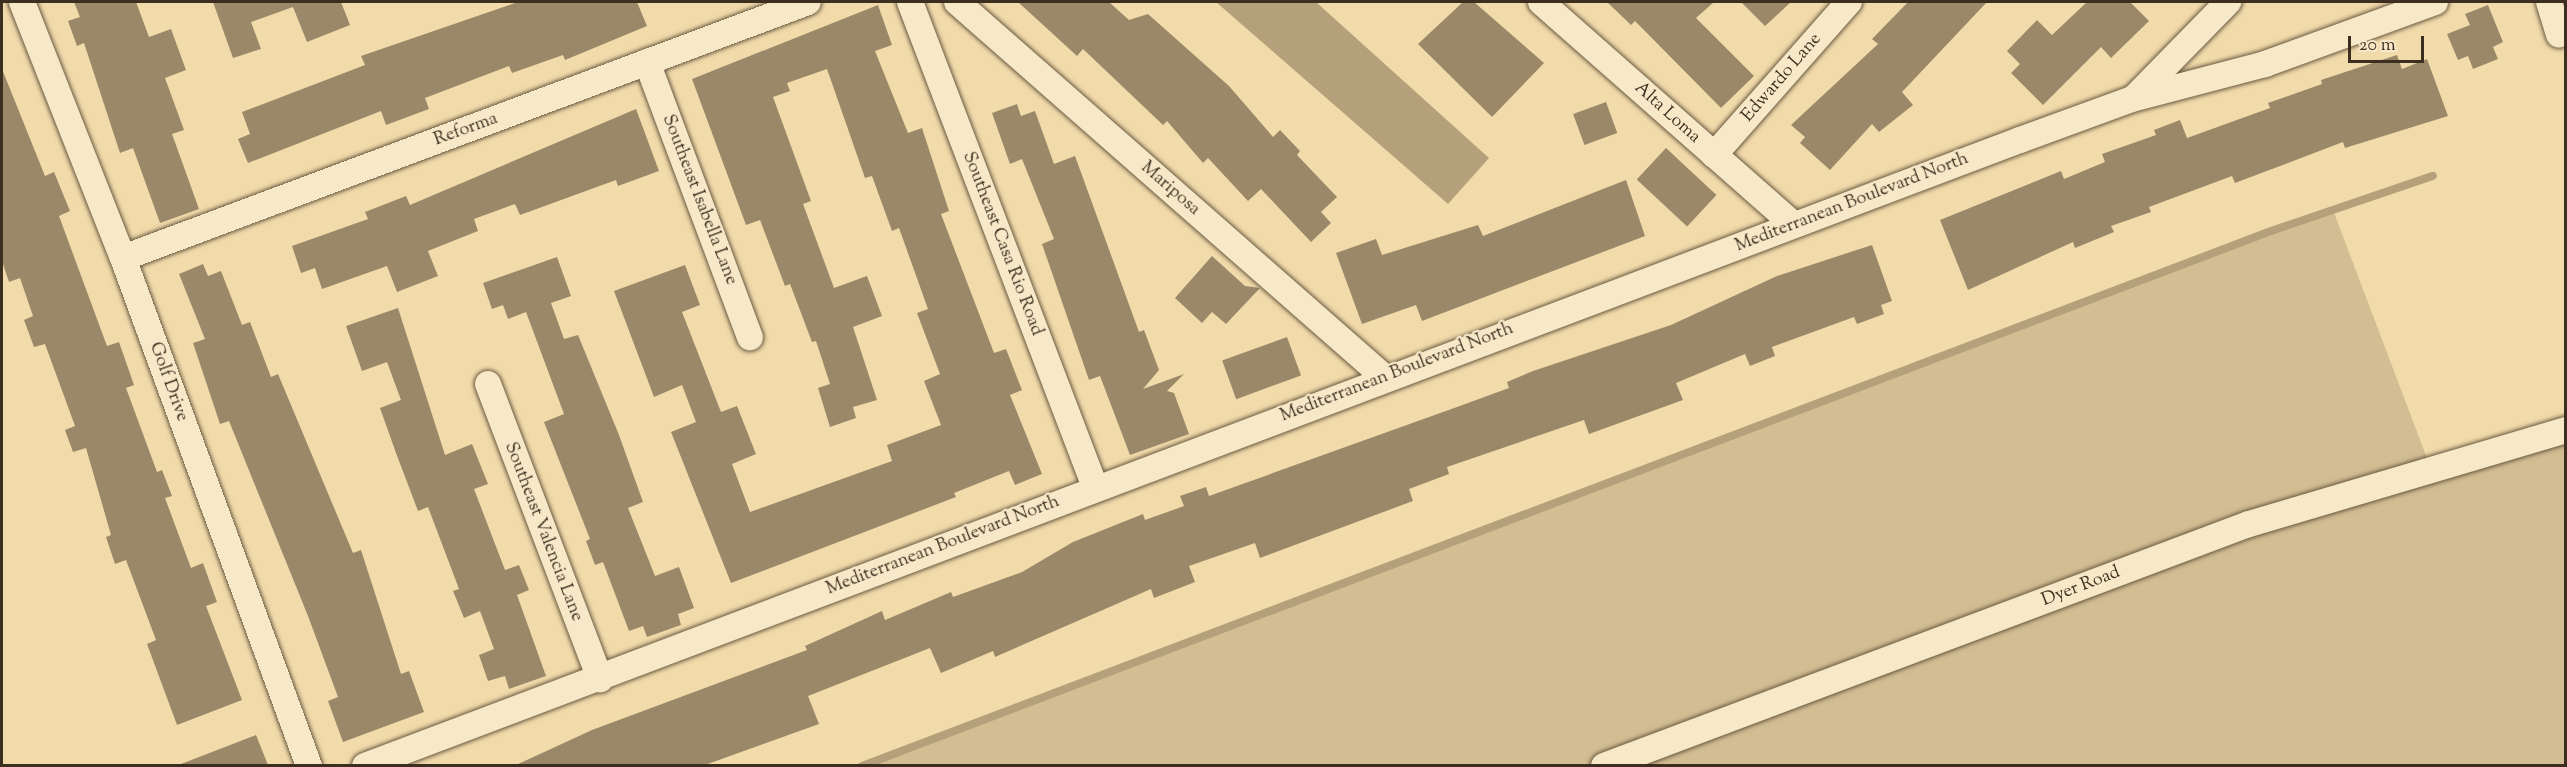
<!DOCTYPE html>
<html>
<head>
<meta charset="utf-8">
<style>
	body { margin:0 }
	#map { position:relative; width:2567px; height:767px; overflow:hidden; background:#f2dbab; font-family:"Sorts Mill Goudy",serif }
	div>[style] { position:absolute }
	.green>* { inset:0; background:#d3be93 }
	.water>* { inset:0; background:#b4a17b }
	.stream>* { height:8px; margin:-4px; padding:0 4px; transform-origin:4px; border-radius:4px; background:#b4a17b }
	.building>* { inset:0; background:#9b8868; transform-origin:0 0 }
	.roads { filter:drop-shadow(0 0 2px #6a5a42) drop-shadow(0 0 2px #6a5a42) }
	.minor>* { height:26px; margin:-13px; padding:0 13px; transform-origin:13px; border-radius:13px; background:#f7e8c8 }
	span { translate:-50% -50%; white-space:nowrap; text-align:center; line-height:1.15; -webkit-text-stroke:4.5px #f7e8c8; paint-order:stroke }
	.street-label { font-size:18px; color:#3c2f1f }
	.frame { position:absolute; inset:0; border:3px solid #3c2f1f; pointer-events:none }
	.scale { position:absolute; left:2348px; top:36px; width:76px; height:27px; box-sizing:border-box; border:3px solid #3c2f1f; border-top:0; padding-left:8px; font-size:18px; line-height:21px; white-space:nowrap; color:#3c2f1f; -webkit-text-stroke:4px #f7e8c8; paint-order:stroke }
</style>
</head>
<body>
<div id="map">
	<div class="green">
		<div style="clip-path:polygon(2333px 210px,2433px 474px,2565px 435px,2565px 765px,866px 766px)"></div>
	</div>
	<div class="water">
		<div style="clip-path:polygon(1216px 2px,1316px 2px,1489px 158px,1448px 204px)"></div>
	</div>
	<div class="stream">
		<div style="left:862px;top:766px;width:1507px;rotate:-20.79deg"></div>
		<div style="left:2271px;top:231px;width:171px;rotate:-18.8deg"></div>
	</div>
	<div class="building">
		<div style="clip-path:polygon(74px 2px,136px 2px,149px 37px,171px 29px,186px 70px,165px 78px,184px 130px,172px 134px,199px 209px,160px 223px,133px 148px,120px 153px,84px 43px,77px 46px,68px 21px,80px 17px)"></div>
		<div style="clip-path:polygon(213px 2px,341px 2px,350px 25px,307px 42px,293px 7px,251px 22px,261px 49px,233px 58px)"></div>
		<div style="clip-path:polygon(518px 2px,637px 2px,647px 26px,565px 60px,563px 55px,512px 73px,509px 66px,425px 98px,429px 109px,386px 125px,381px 111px,248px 163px,238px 139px,250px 134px,242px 112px,365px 65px,361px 56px)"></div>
		<div style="clip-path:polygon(1018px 2px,1109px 2px,1129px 20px,1148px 14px,1229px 86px,1273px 137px,1280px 130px,1300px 151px,1297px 155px,1337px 197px,1321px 212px,1331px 223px,1311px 242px,1261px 189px,1248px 201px,1208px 158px,1203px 163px,1167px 121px,1163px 125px,1083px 49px,1077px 56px)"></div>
		<div style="clip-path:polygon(1463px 2px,1474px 2px,1544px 63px,1492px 117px,1418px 44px)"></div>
		<div style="clip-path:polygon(1607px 2px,1714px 2px,1696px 18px,1754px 76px,1721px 108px,1635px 21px,1631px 25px)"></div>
		<div style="clip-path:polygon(1741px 2px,1791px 2px,1765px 26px)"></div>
		<div style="clip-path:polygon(1908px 2px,1987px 2px,1902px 92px,1913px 105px,1879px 132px,1872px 124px,1830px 170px,1800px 143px,1805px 137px,1791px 125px,1878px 44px,1872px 39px)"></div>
		<div style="clip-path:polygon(2087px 2px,2130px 2px,2149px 21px,2111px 58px,2101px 47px,2043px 105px,2011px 73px,2020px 64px,2007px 51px,2037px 20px,2052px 35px)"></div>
		<div style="clip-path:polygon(878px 5px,892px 45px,875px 51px,908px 133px,922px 128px,949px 211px,941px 214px,994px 353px,1006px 349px,1022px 390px,1010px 395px,1042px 474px,1015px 485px,1009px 471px,954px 493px,956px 497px,731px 583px,671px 432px,696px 422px,682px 385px,654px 397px,614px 291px,685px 265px,700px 305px,682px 312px,721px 412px,737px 406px,756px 454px,732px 464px,750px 512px,892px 461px,887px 445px,941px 425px,924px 381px,940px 374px,917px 313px,928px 309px,899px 228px,892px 231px,872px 176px,865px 178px,827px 69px,787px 83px,790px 91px,773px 97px,811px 201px,803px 204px,834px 288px,867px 276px,882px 316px,853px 327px,877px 400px,853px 407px,856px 418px,830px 427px,818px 388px,830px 384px,816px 341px,812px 342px,790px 284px,785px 286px,760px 220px,746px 225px,692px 79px)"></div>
		<div style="clip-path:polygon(2488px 5px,2503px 42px,2493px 47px,2498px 59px,2473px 69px,2468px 56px,2458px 60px,2447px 34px,2470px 25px,2465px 14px)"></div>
		<div style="clip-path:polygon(2397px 55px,2402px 69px,2427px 59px,2448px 116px,2345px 148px,2343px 142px,2235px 183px,2232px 176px,2149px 207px,2151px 212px,2111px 226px,2114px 232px,2075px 248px,2073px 242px,1968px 290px,1940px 220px,2061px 171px,2064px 179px,2105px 162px,2102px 154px,2156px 135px,2154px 130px,2180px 120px,2187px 138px,2270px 108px,2268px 103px,2322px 84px,2321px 80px)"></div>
		<div style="clip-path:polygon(2px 69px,45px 176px,54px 172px,70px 211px,59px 216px,107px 346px,119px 342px,134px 385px,126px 388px,157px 472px,162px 470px,172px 496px,165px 498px,191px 568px,203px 563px,217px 602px,206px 606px,242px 700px,177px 725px,147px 644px,156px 640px,126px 560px,115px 564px,106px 537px,111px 535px,86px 448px,73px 452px,65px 430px,75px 426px,45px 344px,34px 347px,24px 320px,33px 316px,20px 278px,9px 282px,2px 261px)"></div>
		<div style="left:1606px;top:102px;width:33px;height:35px;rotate:70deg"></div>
		<div style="clip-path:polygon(1017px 104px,1021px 116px,1035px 111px,1054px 164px,1075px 156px,1139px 332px,1144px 330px,1159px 370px,1143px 389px,1184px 374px,1167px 391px,1174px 393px,1189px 434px,1130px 455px,1100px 376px,1089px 380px,1042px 244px,1054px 239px,1022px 159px,1010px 164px,992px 113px)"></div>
		<div style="clip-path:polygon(636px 109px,659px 171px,618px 186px,616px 180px,520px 215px,515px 204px,474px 219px,478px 231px,428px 251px,438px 276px,397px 292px,387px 266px,322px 289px,315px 268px,301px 273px,292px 246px,368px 219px,365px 212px,406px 196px,410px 205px)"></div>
		<div style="left:1666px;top:148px;width:69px;height:43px;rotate:43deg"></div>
		<div style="clip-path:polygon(1626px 180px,1645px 236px,1422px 321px,1416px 305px,1362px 324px,1336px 253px,1376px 239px,1382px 255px,1478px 225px,1483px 236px)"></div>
		<div style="clip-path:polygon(1872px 245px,1892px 301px,1881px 305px,1884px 314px,1857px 324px,1854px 317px,1772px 347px,1775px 356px,1750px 366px,1745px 354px,1676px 383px,1683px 400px,1589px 434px,1584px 420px,1447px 467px,1449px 474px,1409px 489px,1413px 501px,1260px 558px,1255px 543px,1189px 566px,1195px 582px,1154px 598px,1151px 589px,995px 657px,993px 651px,941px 673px,930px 648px,808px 696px,819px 724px,705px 765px,516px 765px,592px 730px,807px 650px,805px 646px,882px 611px,885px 620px,951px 592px,953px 597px,1022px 572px,1073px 542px,1143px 514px,1145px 520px,1184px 506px,1180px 496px,1206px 487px,1209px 496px,1457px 407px,1509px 388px,1507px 382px,1533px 371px,1671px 325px,1777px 276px)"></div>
		<div style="clip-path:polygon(1212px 256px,1245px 286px,1260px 288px,1226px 324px,1212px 312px,1202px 323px,1175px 298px)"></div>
		<div style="clip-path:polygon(557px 257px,571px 296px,551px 303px,564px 339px,578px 335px,619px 435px,643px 502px,628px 508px,655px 576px,679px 567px,694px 608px,678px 614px,681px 625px,647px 637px,643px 626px,629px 631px,603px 562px,595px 565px,586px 541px,590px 539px,544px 422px,564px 414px,526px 312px,508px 319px,503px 305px,492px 309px,483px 283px)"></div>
		<div style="clip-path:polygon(203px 264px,208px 276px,221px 271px,242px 325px,250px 322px,271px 377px,278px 374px,353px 553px,361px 550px,401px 674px,409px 671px,424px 712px,343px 742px,328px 701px,338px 697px,308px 616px,229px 421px,220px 424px,193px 343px,205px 339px,179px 274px)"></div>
		<div style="clip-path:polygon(398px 308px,445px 455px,472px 444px,488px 484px,474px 489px,505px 570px,519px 565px,529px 590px,517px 595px,546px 676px,509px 689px,505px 676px,488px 681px,479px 655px,494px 649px,480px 611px,464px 618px,453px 591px,459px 589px,428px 507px,418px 511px,396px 453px,380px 408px,401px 400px,387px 362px,362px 371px,346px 326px)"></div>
		<div style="left:1287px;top:337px;width:41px;height:69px;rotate:70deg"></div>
		<div style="clip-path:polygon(256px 735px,268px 765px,181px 765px,181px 764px)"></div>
	</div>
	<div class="roads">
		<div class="minor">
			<div style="left:22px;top:2px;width:275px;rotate:68.5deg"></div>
			<div style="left:123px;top:258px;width:541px;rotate:69.89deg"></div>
			<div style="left:910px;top:2px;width:519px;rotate:69.12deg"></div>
			<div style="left:957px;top:2px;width:568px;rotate:41.29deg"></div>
			<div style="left:1541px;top:2px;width:337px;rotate:41.4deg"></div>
			<div style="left:2549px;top:2px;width:34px;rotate:73deg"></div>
			<div style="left:647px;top:62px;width:294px;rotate:69.5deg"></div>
			<div style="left:2136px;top:96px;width:132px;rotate:-45.6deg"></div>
			<div style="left:1714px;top:155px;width:204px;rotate:-48.6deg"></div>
			<div style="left:123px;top:258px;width:731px;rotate:-20.49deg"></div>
			<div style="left:488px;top:384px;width:316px;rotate:69.2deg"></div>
			<div style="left:365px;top:766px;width:1769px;rotate:-20.72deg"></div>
			<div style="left:2020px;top:140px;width:119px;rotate:-20.1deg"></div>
			<div style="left:2132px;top:99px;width:138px;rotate:-14.7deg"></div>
			<div style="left:2265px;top:64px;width:181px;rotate:-20deg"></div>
			<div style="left:1604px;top:766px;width:689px;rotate:-20.57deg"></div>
			<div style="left:2249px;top:524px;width:331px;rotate:-16.5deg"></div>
		</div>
	</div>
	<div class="street-label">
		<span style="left:1782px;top:78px;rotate:-49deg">Edwardo Lane</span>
		<span style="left:1667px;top:113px;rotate:42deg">Alta Loma</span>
		<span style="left:466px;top:130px;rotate:-20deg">Reforma</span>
		<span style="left:1170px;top:189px;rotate:41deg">Mariposa</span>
		<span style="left:699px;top:200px;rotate:69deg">Southeast Isabella Lane</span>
		<span style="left:1852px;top:203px;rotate:-21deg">Mediterranean Boulevard North</span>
		<span style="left:1002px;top:244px;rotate:69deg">Southeast Casa Rio Road</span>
		<span style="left:1397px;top:373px;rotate:-21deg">Mediterranean Boulevard North</span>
		<span style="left:168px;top:382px;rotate:70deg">Golf Drive</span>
		<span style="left:543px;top:532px;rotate:69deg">Southeast Valencia Lane</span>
		<span style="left:943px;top:546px;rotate:-21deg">Mediterranean Boulevard North</span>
		<span style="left:2081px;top:587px;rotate:-21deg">Dyer Road</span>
	</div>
	<div class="frame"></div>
	<div class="scale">20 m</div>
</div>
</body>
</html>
